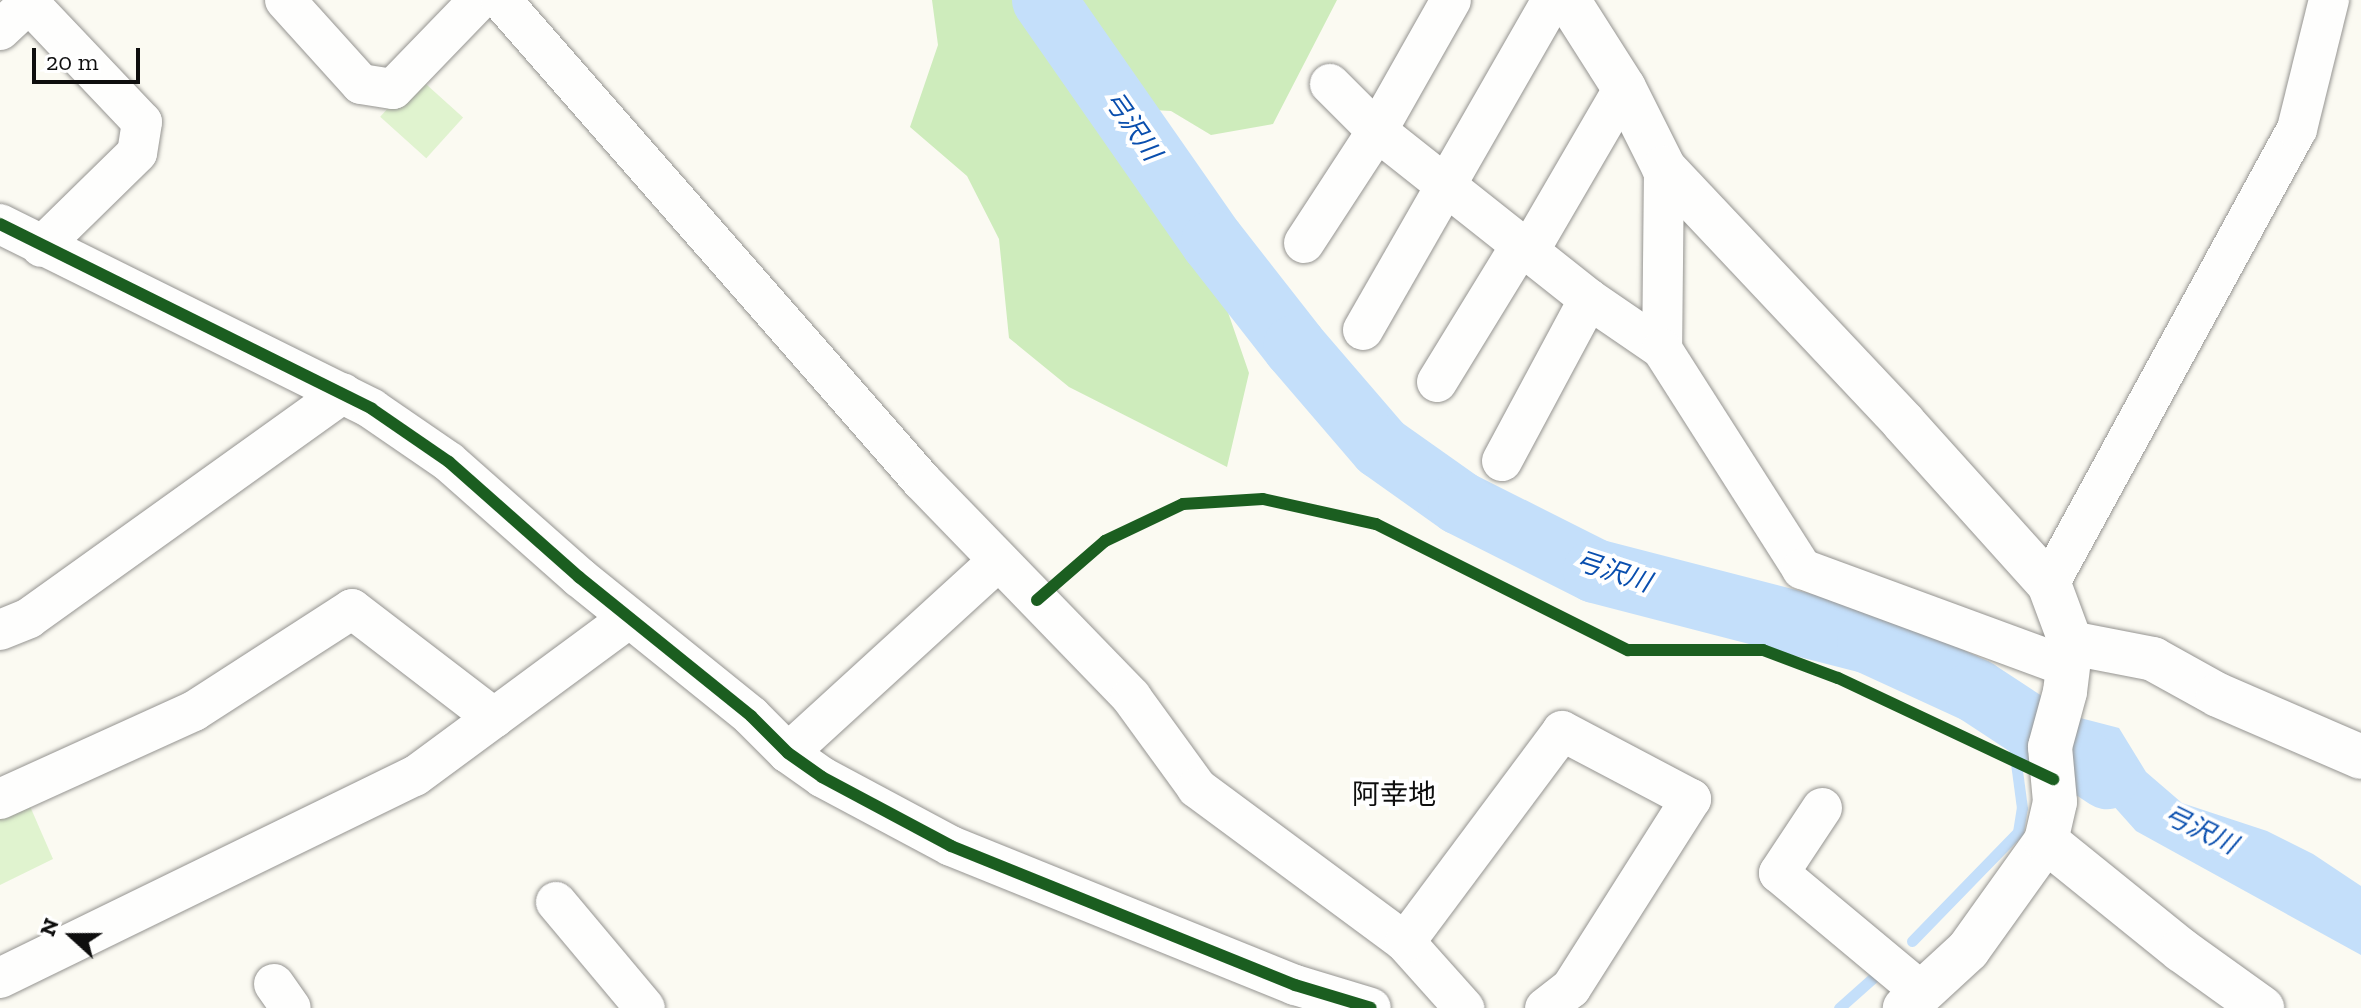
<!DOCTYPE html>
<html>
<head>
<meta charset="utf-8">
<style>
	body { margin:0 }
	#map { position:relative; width:2361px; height:1008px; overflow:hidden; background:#fbfaf2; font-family:"Zilla Slab","Noto Sans JP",serif }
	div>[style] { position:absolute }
	.green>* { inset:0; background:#e0f3cf; transform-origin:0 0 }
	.forest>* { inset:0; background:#ceecbc }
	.water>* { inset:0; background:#c4dffa }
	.stream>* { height:11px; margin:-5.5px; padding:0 5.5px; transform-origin:5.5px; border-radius:5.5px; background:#c4dffa }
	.river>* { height:64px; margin:-32px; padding:0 32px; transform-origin:32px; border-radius:32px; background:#c4dffa }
	.roads { filter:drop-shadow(0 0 2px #959491) drop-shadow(0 0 2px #959491) }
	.minor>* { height:40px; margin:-20px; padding:0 20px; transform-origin:20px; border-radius:20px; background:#fefefd }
	.tertiary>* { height:44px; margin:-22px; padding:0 22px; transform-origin:22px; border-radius:22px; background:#fefefd }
	.cycleway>* { height:12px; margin:-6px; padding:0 6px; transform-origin:6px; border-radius:6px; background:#1b5e20 }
	span { translate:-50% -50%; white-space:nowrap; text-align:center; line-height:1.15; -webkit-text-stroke:8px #fff; paint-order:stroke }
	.water-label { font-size:26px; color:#094eae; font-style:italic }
	.quarter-label { font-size:28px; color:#0e0e0e }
	.north { position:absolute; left:32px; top:896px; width:80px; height:80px; -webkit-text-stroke:6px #fff; paint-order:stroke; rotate:291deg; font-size:22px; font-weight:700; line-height:32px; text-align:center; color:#0e0e0e }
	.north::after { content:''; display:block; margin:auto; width:28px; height:36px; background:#0e0e0e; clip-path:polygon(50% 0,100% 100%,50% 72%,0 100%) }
	.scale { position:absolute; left:32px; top:48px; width:108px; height:36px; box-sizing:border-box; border:4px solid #0e0e0e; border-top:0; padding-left:10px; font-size:24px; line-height:28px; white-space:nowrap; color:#0e0e0e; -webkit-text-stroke:6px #fff; paint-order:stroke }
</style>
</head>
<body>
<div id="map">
	<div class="green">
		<div style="left:417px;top:76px;width:62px;height:55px;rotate:42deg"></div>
		<div style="clip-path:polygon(22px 788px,53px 859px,0 885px,0 799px)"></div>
	</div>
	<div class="forest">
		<div style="clip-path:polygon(932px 0,1337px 0,1273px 124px,1211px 135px,1171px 111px,1081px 106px,1194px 214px,1249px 373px,1227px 467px,1069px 387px,1009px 338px,999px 239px,967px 176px,910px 127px,938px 45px)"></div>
	</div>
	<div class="water">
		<div style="clip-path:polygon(2065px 714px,2119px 728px,2146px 772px,2182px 803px,2267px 831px,2313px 854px,2361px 886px,2361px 955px,2136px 831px,2061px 747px)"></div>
	</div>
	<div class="stream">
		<div style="left:1912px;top:941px;width:152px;rotate:-45.8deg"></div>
		<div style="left:2018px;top:832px;width:24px;rotate:-81deg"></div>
		<div style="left:2022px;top:808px;width:76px;rotate:-97.6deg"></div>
		<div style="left:2012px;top:733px;width:16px;rotate:-63deg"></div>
		<div style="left:1839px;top:1008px;width:57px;rotate:-41.5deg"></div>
	</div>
	<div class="river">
		<div style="left:1044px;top:0;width:295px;rotate:55.1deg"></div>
		<div style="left:1213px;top:242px;width:133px;rotate:52deg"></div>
		<div style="left:1295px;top:347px;width:132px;rotate:49.3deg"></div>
		<div style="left:1381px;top:447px;width:97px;rotate:35.3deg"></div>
		<div style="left:1460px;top:503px;width:151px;rotate:26.7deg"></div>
		<div style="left:1595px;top:571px;width:283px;rotate:14.5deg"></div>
		<div style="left:1869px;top:642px;width:118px;rotate:24.6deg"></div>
		<div style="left:1976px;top:691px;width:157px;rotate:33.3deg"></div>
	</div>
	<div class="roads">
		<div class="minor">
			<div style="left:285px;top:0;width:113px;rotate:47.9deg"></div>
			<div style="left:361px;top:84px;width:32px;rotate:9deg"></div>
			<div style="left:393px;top:89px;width:124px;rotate:-46deg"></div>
			<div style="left:501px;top:0;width:639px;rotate:48.81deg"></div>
			<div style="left:922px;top:481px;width:301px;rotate:45.9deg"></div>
			<div style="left:1131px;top:697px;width:112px;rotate:54deg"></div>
			<div style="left:1197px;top:788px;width:259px;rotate:36.5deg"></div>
			<div style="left:1405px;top:942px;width:89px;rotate:48.2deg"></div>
			<div style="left:0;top:30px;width:40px;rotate:-43deg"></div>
			<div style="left:29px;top:3px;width:164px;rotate:46.5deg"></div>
			<div style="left:142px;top:122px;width:31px;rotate:99deg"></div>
			<div style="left:137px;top:153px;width:134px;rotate:135.6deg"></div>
			<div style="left:1330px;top:84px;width:66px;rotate:45deg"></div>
			<div style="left:1377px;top:131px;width:270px;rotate:38.4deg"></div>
			<div style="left:1589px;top:299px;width:88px;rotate:34.4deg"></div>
			<div style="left:1664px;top:168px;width:181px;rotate:90.6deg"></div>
			<div style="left:1662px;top:349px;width:261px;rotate:57.5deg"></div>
			<div style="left:1802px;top:569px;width:283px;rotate:20.2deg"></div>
			<div style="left:0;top:224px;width:415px;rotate:26.4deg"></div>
			<div style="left:372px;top:409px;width:93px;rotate:34.5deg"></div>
			<div style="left:449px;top:462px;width:174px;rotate:41.5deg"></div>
			<div style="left:579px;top:577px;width:221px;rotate:38.9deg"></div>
			<div style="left:751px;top:716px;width:52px;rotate:45deg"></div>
			<div style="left:788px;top:753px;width:42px;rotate:35.2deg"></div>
			<div style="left:822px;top:777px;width:146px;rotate:28.1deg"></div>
			<div style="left:951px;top:846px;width:371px;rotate:22deg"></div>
			<div style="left:1295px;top:985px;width:79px;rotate:16.8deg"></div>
			<div style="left:1304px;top:243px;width:134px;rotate:-56.9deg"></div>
			<div style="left:1377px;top:131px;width:150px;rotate:-60.5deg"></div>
			<div style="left:1529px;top:251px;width:189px;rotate:-59.8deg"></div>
			<div style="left:1363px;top:330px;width:380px;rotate:-60.2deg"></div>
			<div style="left:1437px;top:382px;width:161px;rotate:-58.5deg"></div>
			<div style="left:1502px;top:461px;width:184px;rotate:-61.8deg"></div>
			<div style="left:2049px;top:584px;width:518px;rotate:-61.41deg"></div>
			<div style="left:2297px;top:129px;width:133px;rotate:-76.1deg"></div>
			<div style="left:0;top:630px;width:31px;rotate:-22deg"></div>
			<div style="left:29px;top:618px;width:386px;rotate:-35.6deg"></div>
			<div style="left:788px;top:753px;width:285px;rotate:-42.4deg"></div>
			<div style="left:0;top:799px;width:213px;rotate:-24.4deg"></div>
			<div style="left:194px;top:711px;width:188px;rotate:-32.8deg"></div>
			<div style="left:352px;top:609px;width:179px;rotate:37.5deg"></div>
			<div style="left:1822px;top:808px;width:78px;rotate:123.5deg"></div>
			<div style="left:1779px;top:873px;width:186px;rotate:39.8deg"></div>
			<div style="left:556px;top:902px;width:138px;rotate:50deg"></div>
			<div style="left:1405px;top:942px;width:263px;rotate:-53.3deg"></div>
			<div style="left:1562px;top:731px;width:146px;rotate:27.8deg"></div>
			<div style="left:1691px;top:799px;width:224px;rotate:122.4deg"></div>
			<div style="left:1571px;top:988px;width:33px;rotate:142deg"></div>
			<div style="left:0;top:978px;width:462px;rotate:-26deg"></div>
			<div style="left:415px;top:776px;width:266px;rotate:-36.4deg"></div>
			<div style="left:274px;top:984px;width:29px;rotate:55deg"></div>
		</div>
		<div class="tertiary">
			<div style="left:1568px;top:0;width:104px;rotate:57.5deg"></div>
			<div style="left:1624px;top:88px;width:89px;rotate:63.4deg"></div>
			<div style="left:1664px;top:168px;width:349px;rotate:46.7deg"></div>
			<div style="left:1903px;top:422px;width:218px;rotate:48deg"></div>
			<div style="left:2049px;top:584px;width:63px;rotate:69.6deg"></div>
			<div style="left:2071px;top:643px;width:49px;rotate:97deg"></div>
			<div style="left:2065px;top:692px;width:57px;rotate:105.3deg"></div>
			<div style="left:2050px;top:747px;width:55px;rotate:84.8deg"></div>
			<div style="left:2055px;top:802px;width:40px;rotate:103deg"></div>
			<div style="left:2046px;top:841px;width:134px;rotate:125.6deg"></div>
			<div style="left:1968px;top:950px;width:86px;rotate:137.4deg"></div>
			<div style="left:2071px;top:643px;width:84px;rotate:11deg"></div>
			<div style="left:2153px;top:659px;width:74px;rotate:29deg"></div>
			<div style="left:2218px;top:695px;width:156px;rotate:23.4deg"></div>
			<div style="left:2046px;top:841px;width:174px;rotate:38.9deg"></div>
			<div style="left:2181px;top:950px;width:100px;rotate:35.6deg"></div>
		</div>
	</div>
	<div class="cycleway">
		<div style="left:0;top:224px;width:415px;rotate:26.4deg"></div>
		<div style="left:372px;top:409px;width:93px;rotate:34.5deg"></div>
		<div style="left:449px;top:462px;width:174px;rotate:41.5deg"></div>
		<div style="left:579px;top:577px;width:221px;rotate:38.9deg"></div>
		<div style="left:751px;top:716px;width:52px;rotate:45deg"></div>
		<div style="left:788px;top:753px;width:42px;rotate:35.2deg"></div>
		<div style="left:822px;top:777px;width:146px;rotate:28.1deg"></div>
		<div style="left:951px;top:846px;width:371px;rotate:22deg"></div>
		<div style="left:1295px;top:985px;width:79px;rotate:16.8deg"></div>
		<div style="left:1037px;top:600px;width:90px;rotate:-40.9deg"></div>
		<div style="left:1105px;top:541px;width:86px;rotate:-25.4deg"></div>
		<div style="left:1183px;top:504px;width:80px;rotate:-3.6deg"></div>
		<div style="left:1263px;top:499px;width:116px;rotate:12.5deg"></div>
		<div style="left:1376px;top:524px;width:282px;rotate:26.6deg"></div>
		<div style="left:1628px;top:650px;width:135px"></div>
		<div style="left:1763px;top:650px;width:80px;rotate:20.5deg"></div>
		<div style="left:1838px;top:678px;width:238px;rotate:25.2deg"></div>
	</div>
	<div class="water-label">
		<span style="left:1132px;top:126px;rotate:55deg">弓沢川</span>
		<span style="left:1613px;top:572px;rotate:18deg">弓沢川</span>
		<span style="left:2200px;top:830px;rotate:26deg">弓沢川</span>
	</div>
	<div class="quarter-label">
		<span style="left:1394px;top:795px">阿幸地</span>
	</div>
	<div class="north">N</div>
	<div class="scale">20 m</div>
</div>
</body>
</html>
